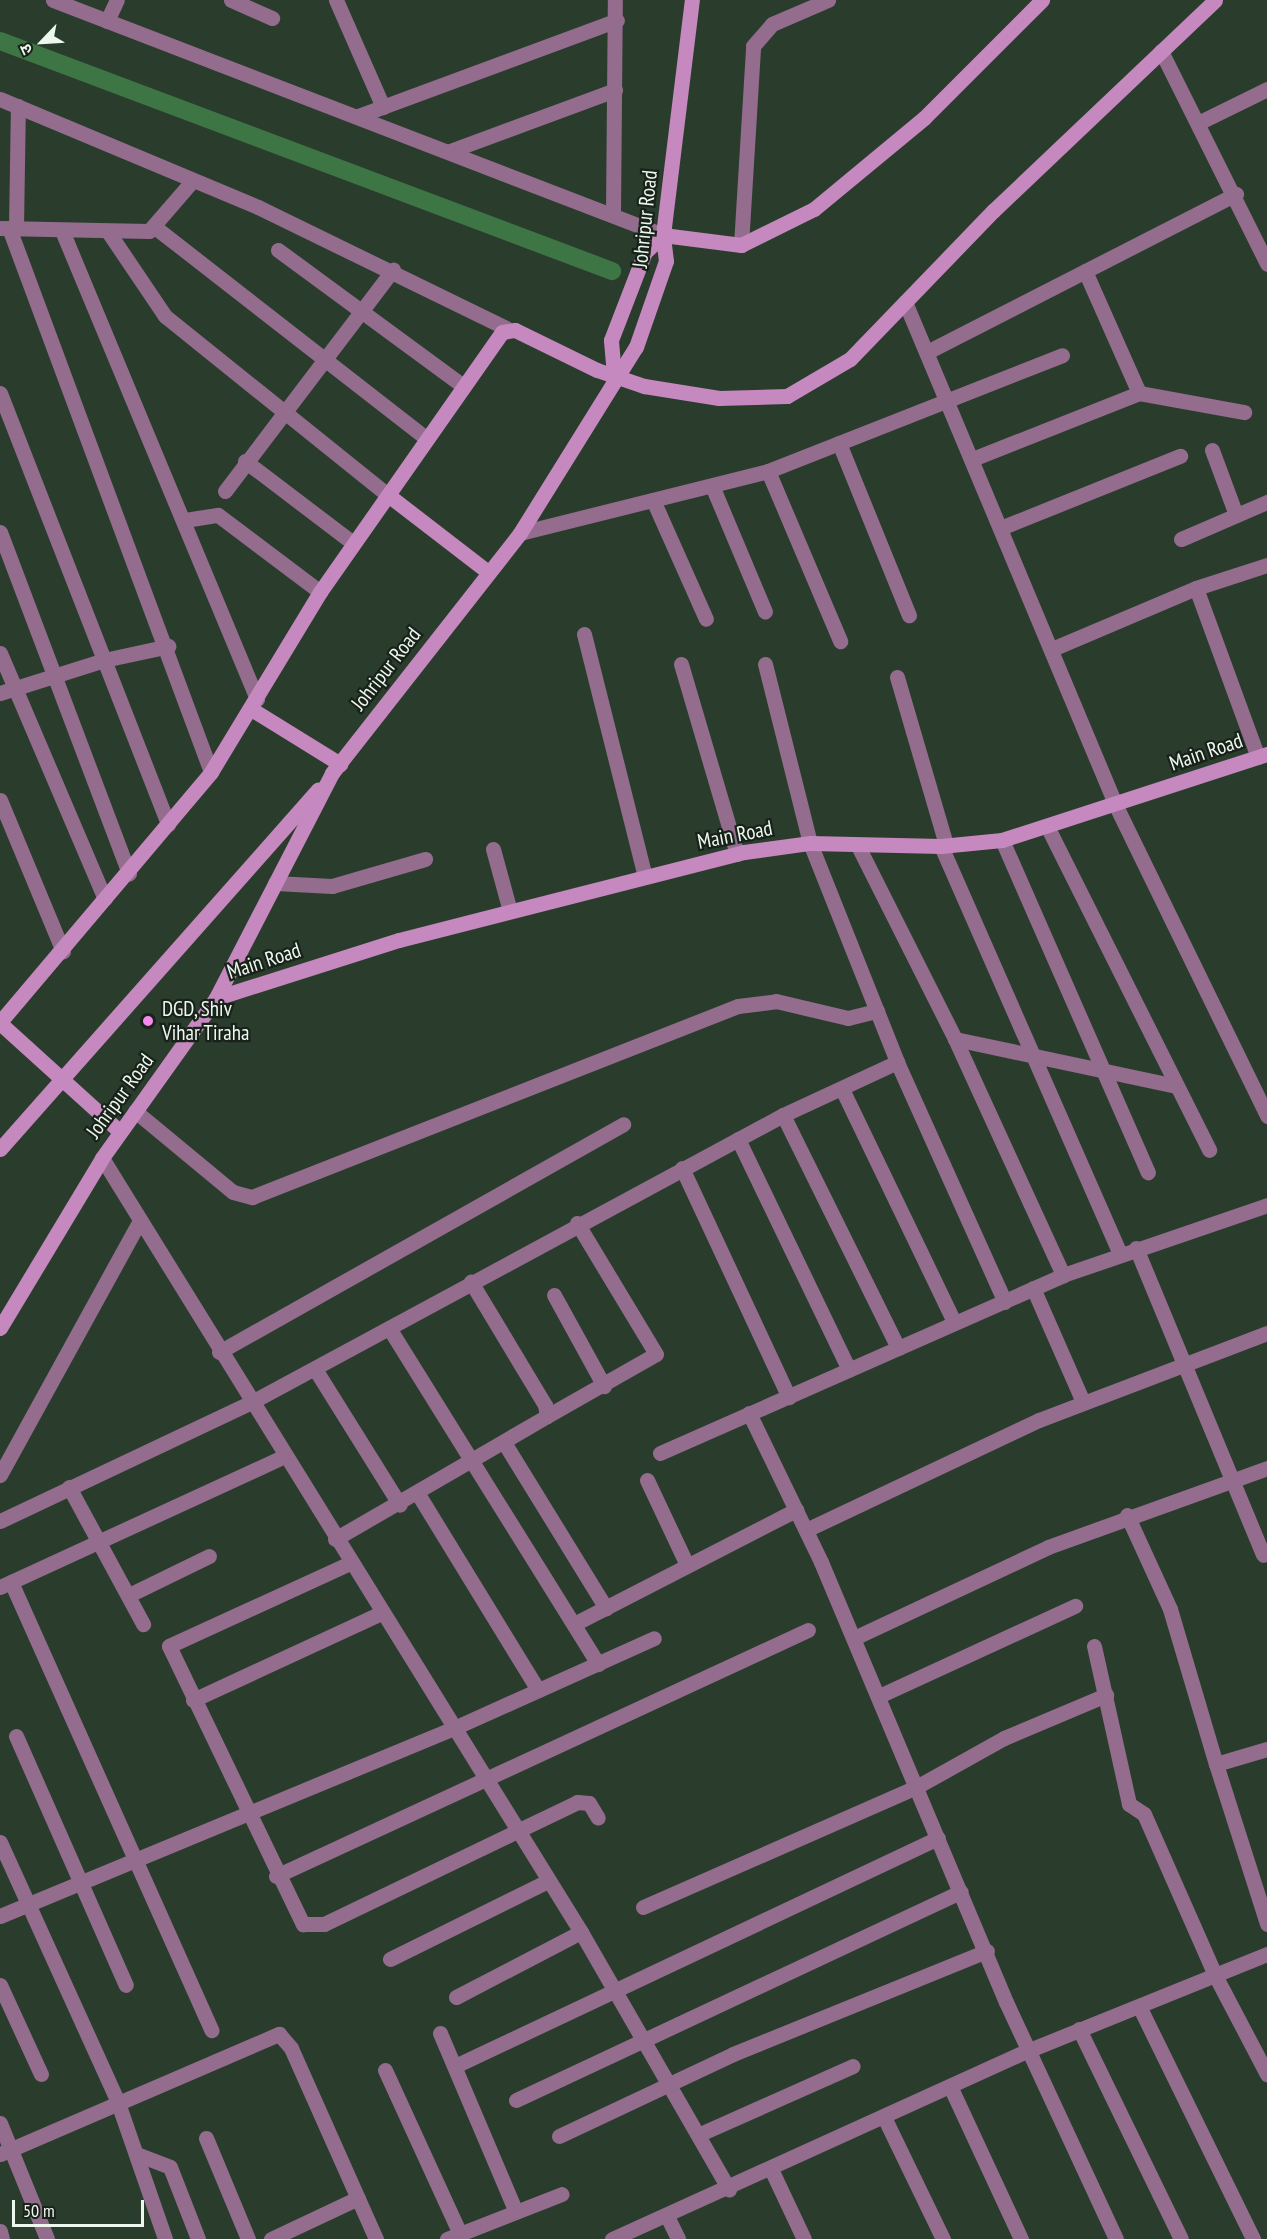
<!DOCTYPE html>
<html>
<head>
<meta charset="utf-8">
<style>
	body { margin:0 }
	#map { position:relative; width:1267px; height:2239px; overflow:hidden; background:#2a3d2c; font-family:"PT Sans Narrow","Noto Sans Devanagari",sans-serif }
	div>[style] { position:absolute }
	.canal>* { height:18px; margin:-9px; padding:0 9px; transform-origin:9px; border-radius:9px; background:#3e7545 }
	.street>* { height:15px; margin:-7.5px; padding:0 7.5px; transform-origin:7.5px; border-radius:7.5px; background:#936c8e }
	.secondary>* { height:15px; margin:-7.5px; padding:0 7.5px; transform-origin:7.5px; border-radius:7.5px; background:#c588bf }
	.dots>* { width:16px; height:16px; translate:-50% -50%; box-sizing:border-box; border:3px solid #19221a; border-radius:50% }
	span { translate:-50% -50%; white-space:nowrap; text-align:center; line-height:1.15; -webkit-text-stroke:4.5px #19221a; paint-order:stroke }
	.street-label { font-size:21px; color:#ecf8ed }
	.poi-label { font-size:21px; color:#ecf8ed }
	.left { translate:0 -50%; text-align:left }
	.north { position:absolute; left:12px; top:12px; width:60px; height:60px; -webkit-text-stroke:4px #19221a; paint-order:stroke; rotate:245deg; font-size:16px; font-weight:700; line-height:24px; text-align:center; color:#ecf8ed }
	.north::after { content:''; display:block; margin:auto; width:21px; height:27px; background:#ecf8ed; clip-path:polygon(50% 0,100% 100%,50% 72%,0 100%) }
	.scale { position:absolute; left:12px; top:2200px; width:132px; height:27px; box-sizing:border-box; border:3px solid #ecf8ed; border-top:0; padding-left:8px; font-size:18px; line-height:21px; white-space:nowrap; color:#ecf8ed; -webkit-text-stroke:4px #19221a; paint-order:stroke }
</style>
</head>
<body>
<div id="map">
	<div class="canal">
		<div style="left:0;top:41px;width:654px;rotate:20.6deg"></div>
	</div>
	<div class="street">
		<div style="left:53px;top:0;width:654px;rotate:21.07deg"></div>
		<div style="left:231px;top:0;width:45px;rotate:23.7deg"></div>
		<div style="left:336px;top:0;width:117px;rotate:66.3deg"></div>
		<div style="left:107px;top:21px;width:23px;rotate:-65deg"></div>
		<div style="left:1161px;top:51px;width:238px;rotate:63.5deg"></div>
		<div style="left:0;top:99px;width:280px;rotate:22.7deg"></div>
		<div style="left:258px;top:207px;width:276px;rotate:26deg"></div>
		<div style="left:358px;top:116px;width:276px;rotate:-20.3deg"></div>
		<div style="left:1198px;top:123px;width:77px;rotate:-26.2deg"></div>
		<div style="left:450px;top:151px;width:176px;rotate:-20.3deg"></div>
		<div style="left:613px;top:212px;width:212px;rotate:-89.5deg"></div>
		<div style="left:0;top:228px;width:149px;rotate:1.2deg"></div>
		<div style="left:149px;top:231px;width:67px;rotate:-49.2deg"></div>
		<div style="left:9px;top:228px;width:580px;rotate:69.63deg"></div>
		<div style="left:16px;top:228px;width:122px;rotate:-89.1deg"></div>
		<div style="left:156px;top:228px;width:343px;rotate:37.9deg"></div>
		<div style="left:63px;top:233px;width:505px;rotate:67.4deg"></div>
		<div style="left:109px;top:233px;width:100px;rotate:56deg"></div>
		<div style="left:165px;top:316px;width:286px;rotate:38.8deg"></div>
		<div style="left:741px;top:245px;width:199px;rotate:-86.5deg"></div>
		<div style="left:753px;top:46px;width:29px;rotate:-49deg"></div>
		<div style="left:772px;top:24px;width:61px;rotate:-23.2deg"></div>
		<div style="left:278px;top:250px;width:230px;rotate:36.3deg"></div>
		<div style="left:1085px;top:271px;width:133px;rotate:66.1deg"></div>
		<div style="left:1139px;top:393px;width:107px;rotate:10.3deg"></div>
		<div style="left:905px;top:302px;width:546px;rotate:67.28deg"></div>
		<div style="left:1116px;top:806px;width:345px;rotate:64deg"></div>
		<div style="left:929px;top:351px;width:345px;rotate:-27.1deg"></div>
		<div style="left:0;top:393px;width:463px;rotate:68.7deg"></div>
		<div style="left:839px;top:443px;width:186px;rotate:67.9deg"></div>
		<div style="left:1212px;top:450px;width:69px;rotate:69.7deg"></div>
		<div style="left:975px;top:458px;width:176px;rotate:-21.6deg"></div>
		<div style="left:245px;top:461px;width:136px;rotate:37.2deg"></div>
		<div style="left:768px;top:471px;width:185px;rotate:67deg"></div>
		<div style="left:713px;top:488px;width:134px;rotate:67.2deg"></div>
		<div style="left:225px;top:491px;width:278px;rotate:-52.8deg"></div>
		<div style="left:653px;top:500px;width:130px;rotate:66deg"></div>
		<div style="left:185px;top:520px;width:33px;rotate:-9deg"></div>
		<div style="left:218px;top:515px;width:128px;rotate:37deg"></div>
		<div style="left:1003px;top:527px;width:191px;rotate:-21.9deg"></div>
		<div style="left:0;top:532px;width:365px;rotate:69.3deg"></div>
		<div style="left:520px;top:533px;width:256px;rotate:-14deg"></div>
		<div style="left:768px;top:471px;width:316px;rotate:-21.5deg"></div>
		<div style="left:1181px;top:539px;width:94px;rotate:-23.3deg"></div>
		<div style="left:1196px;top:588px;width:180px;rotate:69.9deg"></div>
		<div style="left:584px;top:634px;width:250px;rotate:75.9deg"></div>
		<div style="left:1052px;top:649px;width:156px;rotate:-23deg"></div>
		<div style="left:1196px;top:588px;width:75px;rotate:-17.9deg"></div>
		<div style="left:0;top:653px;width:267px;rotate:66.9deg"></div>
		<div style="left:681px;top:664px;width:198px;rotate:73.6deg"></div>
		<div style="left:765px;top:664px;width:185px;rotate:75.9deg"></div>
		<div style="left:810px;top:843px;width:236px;rotate:68.3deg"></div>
		<div style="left:897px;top:1062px;width:263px;rotate:65.8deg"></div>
		<div style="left:897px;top:677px;width:175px;rotate:73.7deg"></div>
		<div style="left:0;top:693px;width:109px;rotate:-17.6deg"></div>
		<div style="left:104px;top:660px;width:66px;rotate:-12.2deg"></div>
		<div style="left:0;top:800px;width:164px;rotate:67.4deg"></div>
		<div style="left:1048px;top:828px;width:360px;rotate:63.4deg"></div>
		<div style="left:1002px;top:840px;width:363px;rotate:66.3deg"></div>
		<div style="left:858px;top:846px;width:216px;rotate:63.3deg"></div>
		<div style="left:955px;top:1039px;width:260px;rotate:65.4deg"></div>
		<div style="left:941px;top:846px;width:446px;rotate:66.3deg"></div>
		<div style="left:493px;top:849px;width:64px;rotate:74.7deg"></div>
		<div style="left:275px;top:883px;width:57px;rotate:3deg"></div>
		<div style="left:332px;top:886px;width:97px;rotate:-16.2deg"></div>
		<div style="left:955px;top:1039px;width:226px;rotate:12deg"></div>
		<div style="left:842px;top:1089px;width:259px;rotate:64.3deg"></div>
		<div style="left:135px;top:1111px;width:127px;rotate:39.6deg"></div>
		<div style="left:233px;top:1192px;width:20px;rotate:15deg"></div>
		<div style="left:252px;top:1197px;width:522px;rotate:-21.46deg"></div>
		<div style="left:738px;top:1006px;width:38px;rotate:-7deg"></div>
		<div style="left:776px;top:1001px;width:74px;rotate:13.3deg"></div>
		<div style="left:848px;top:1018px;width:30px;rotate:-14deg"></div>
		<div style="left:783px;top:1115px;width:260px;rotate:63.7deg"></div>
		<div style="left:738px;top:1139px;width:256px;rotate:64.3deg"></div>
		<div style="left:102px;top:1158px;width:910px;rotate:58.25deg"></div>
		<div style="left:581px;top:1932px;width:297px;rotate:60.1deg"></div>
		<div style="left:682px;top:1168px;width:253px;rotate:65deg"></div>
		<div style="left:1136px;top:1248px;width:332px;rotate:67.5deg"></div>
		<div style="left:1033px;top:1288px;width:124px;rotate:66.3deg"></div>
		<div style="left:554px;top:1295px;width:104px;rotate:61.2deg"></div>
		<div style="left:389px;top:1328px;width:396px;rotate:58.1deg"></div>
		<div style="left:219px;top:1352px;width:464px;rotate:-29.4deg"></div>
		<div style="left:315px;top:1369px;width:160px;rotate:58deg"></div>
		<div style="left:749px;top:1413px;width:165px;rotate:64.2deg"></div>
		<div style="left:821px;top:1562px;width:477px;rotate:67.2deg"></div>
		<div style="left:1006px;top:2002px;width:261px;rotate:65.1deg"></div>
		<div style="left:547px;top:1416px;width:125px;rotate:-29.6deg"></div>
		<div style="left:656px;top:1354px;width:153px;rotate:-121.1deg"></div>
		<div style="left:505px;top:1444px;width:193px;rotate:58.4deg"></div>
		<div style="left:660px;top:1453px;width:441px;rotate:-23.8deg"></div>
		<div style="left:1063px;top:1275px;width:216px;rotate:-18.9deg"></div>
		<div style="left:0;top:1475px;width:291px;rotate:-61.2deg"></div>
		<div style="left:647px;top:1480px;width:94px;rotate:64.8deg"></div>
		<div style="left:69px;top:1487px;width:156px;rotate:61.6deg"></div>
		<div style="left:418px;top:1494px;width:230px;rotate:58.5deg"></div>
		<div style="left:1127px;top:1515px;width:103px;rotate:65.4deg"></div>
		<div style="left:1170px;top:1609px;width:162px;rotate:73.5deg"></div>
		<div style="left:1216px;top:1764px;width:53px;rotate:-16.4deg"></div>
		<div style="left:0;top:1521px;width:276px;rotate:-25.3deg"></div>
		<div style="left:250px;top:1403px;width:606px;rotate:-28.38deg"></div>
		<div style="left:783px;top:1115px;width:126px;rotate:-24.9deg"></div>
		<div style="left:806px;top:1530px;width:258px;rotate:-25.3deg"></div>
		<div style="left:1039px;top:1420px;width:244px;rotate:-20.9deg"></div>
		<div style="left:335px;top:1539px;width:245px;rotate:-30.1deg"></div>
		<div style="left:547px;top:1416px;width:11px;rotate:-100deg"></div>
		<div style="left:545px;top:1405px;width:144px;rotate:-121deg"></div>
		<div style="left:350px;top:1563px;width:199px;rotate:155.4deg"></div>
		<div style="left:169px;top:1646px;width:309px;rotate:64.3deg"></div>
		<div style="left:303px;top:1924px;width:21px"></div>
		<div style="left:324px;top:1924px;width:281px;rotate:-25.7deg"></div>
		<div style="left:577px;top:1802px;width:12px;rotate:5deg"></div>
		<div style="left:589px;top:1803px;width:17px;rotate:59deg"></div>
		<div style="left:11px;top:1582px;width:491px;rotate:65.9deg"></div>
		<div style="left:0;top:1587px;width:311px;rotate:-24.7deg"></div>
		<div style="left:129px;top:1595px;width:89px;rotate:-26deg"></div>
		<div style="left:574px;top:1624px;width:250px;rotate:-27.2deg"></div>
		<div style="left:854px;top:1638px;width:214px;rotate:-25.1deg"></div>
		<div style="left:1048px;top:1547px;width:233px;rotate:-19.8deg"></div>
		<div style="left:1094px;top:1646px;width:162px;rotate:77.5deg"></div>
		<div style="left:1129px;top:1804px;width:18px;rotate:34deg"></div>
		<div style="left:1144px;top:1814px;width:178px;rotate:66.2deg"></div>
		<div style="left:1216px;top:1977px;width:110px;rotate:62.3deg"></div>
		<div style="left:879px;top:1696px;width:216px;rotate:-24.7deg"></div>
		<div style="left:193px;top:1700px;width:207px;rotate:-24.8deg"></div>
		<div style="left:16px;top:1736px;width:272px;rotate:66.2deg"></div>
		<div style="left:1216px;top:1764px;width:168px;rotate:72.3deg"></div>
		<div style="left:0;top:1842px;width:283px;rotate:65.6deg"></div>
		<div style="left:117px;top:2100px;width:147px;rotate:70.9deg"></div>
		<div style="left:276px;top:1876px;width:586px;rotate:-24.82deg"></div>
		<div style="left:643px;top:1907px;width:300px;rotate:-23.7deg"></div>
		<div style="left:918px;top:1786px;width:98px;rotate:-29.2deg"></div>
		<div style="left:1004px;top:1738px;width:111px;rotate:-22.9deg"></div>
		<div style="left:0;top:1916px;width:491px;rotate:-22.5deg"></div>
		<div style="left:454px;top:1728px;width:219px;rotate:-24.2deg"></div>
		<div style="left:390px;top:1959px;width:176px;rotate:-26.3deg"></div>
		<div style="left:0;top:1985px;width:98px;rotate:65.3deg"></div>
		<div style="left:456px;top:1997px;width:141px;rotate:-27.5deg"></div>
		<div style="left:1140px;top:2008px;width:257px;rotate:63.9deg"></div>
		<div style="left:1079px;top:2029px;width:233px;rotate:64.1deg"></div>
		<div style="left:440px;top:2033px;width:194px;rotate:67deg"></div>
		<div style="left:455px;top:2066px;width:534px;rotate:-25.27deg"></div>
		<div style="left:385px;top:2070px;width:180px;rotate:65.4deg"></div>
		<div style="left:950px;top:2086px;width:169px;rotate:65.1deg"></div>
		<div style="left:516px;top:2100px;width:491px;rotate:-25.1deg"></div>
		<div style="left:884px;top:2117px;width:136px;rotate:64.2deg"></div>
		<div style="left:0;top:2123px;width:125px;rotate:67.9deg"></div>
		<div style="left:700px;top:2134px;width:167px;rotate:-24deg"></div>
		<div style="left:559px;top:2136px;width:192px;rotate:-25.2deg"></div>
		<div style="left:733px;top:2054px;width:274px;rotate:-22.1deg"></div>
		<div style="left:206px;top:2138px;width:109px;rotate:67.4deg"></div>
		<div style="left:0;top:2154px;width:304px;rotate:-23.3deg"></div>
		<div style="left:279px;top:2034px;width:18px;rotate:49deg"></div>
		<div style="left:291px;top:2048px;width:209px;rotate:66deg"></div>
		<div style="left:139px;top:2155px;width:33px;rotate:21deg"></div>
		<div style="left:170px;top:2167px;width:77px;rotate:68.7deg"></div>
		<div style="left:771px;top:2169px;width:77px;rotate:64.8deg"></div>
		<div style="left:667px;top:2216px;width:25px;rotate:64deg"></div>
		<div style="left:0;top:2231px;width:8px;rotate:76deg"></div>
		<div style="left:271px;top:2239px;width:96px;rotate:-25.2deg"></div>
		<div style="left:447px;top:2239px;width:123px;rotate:-21.4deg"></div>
		<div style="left:612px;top:2239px;width:456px;rotate:-24.4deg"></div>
		<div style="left:1027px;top:2051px;width:259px;rotate:-22deg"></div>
	</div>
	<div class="secondary">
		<div style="left:614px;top:375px;width:35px;rotate:-95deg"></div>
		<div style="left:611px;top:340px;width:94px;rotate:-68.9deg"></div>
		<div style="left:645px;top:252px;width:25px;rotate:-43deg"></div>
		<div style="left:663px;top:235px;width:79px;rotate:7.3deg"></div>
		<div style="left:741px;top:245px;width:81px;rotate:-26.3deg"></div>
		<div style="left:814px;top:209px;width:143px;rotate:-39.6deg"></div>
		<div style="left:924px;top:118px;width:167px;rotate:-45deg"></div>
		<div style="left:388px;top:495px;width:126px;rotate:37.6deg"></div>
		<div style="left:251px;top:709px;width:105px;rotate:31.7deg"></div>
		<div style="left:216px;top:998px;width:192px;rotate:-17.6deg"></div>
		<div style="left:399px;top:940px;width:356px;rotate:-14.3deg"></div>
		<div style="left:744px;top:852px;width:67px;rotate:-7.8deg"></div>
		<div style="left:810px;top:843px;width:131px;rotate:1.3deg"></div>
		<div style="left:941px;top:846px;width:61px;rotate:-5.6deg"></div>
		<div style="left:1002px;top:840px;width:279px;rotate:-18deg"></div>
		<div style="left:0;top:1022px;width:327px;rotate:-49.8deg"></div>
		<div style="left:211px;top:772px;width:210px;rotate:-58.8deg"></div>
		<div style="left:320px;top:592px;width:317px;rotate:-55deg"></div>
		<div style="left:502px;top:332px;width:13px;rotate:-9deg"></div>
		<div style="left:515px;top:330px;width:91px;rotate:26deg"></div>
		<div style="left:597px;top:370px;width:50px;rotate:18.8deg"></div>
		<div style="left:644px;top:386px;width:76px;rotate:9.1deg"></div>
		<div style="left:719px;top:398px;width:68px;rotate:-1.7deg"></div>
		<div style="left:787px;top:396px;width:73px;rotate:-30.4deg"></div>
		<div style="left:850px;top:359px;width:206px;rotate:-46deg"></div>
		<div style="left:993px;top:211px;width:306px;rotate:-43.5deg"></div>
		<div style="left:0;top:1023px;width:162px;rotate:42.2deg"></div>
		<div style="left:0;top:1149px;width:480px;rotate:-48.5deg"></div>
		<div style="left:0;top:1328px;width:198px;rotate:-59deg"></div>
		<div style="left:102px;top:1158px;width:196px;rotate:-54.5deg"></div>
		<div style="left:216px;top:998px;width:253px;rotate:-62.7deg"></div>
		<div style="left:332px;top:773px;width:305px;rotate:-51.9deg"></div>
		<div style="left:520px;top:533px;width:219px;rotate:-58.1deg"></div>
		<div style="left:636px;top:347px;width:91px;rotate:-70.8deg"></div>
		<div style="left:666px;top:261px;width:26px;rotate:-97deg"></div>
		<div style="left:663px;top:235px;width:237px;rotate:-83deg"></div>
	</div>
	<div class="dots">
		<div style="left:148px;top:1021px;background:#f689ed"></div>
	</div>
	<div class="street-label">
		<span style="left:645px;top:219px;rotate:-84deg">Johripur Road</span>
		<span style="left:386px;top:669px;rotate:-52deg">Johripur Road</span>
		<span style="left:1206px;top:752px;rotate:-19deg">Main Road</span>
		<span style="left:735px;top:835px;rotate:-11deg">Main Road</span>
		<span style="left:264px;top:961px;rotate:-18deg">Main Road</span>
		<span style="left:120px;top:1096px;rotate:-54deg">Johripur Road</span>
	</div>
	<div class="poi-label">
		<span class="left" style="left:162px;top:1021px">DGD, Shiv<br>Vihar Tiraha</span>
	</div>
	<div class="north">उ</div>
	<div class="scale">50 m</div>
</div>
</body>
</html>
